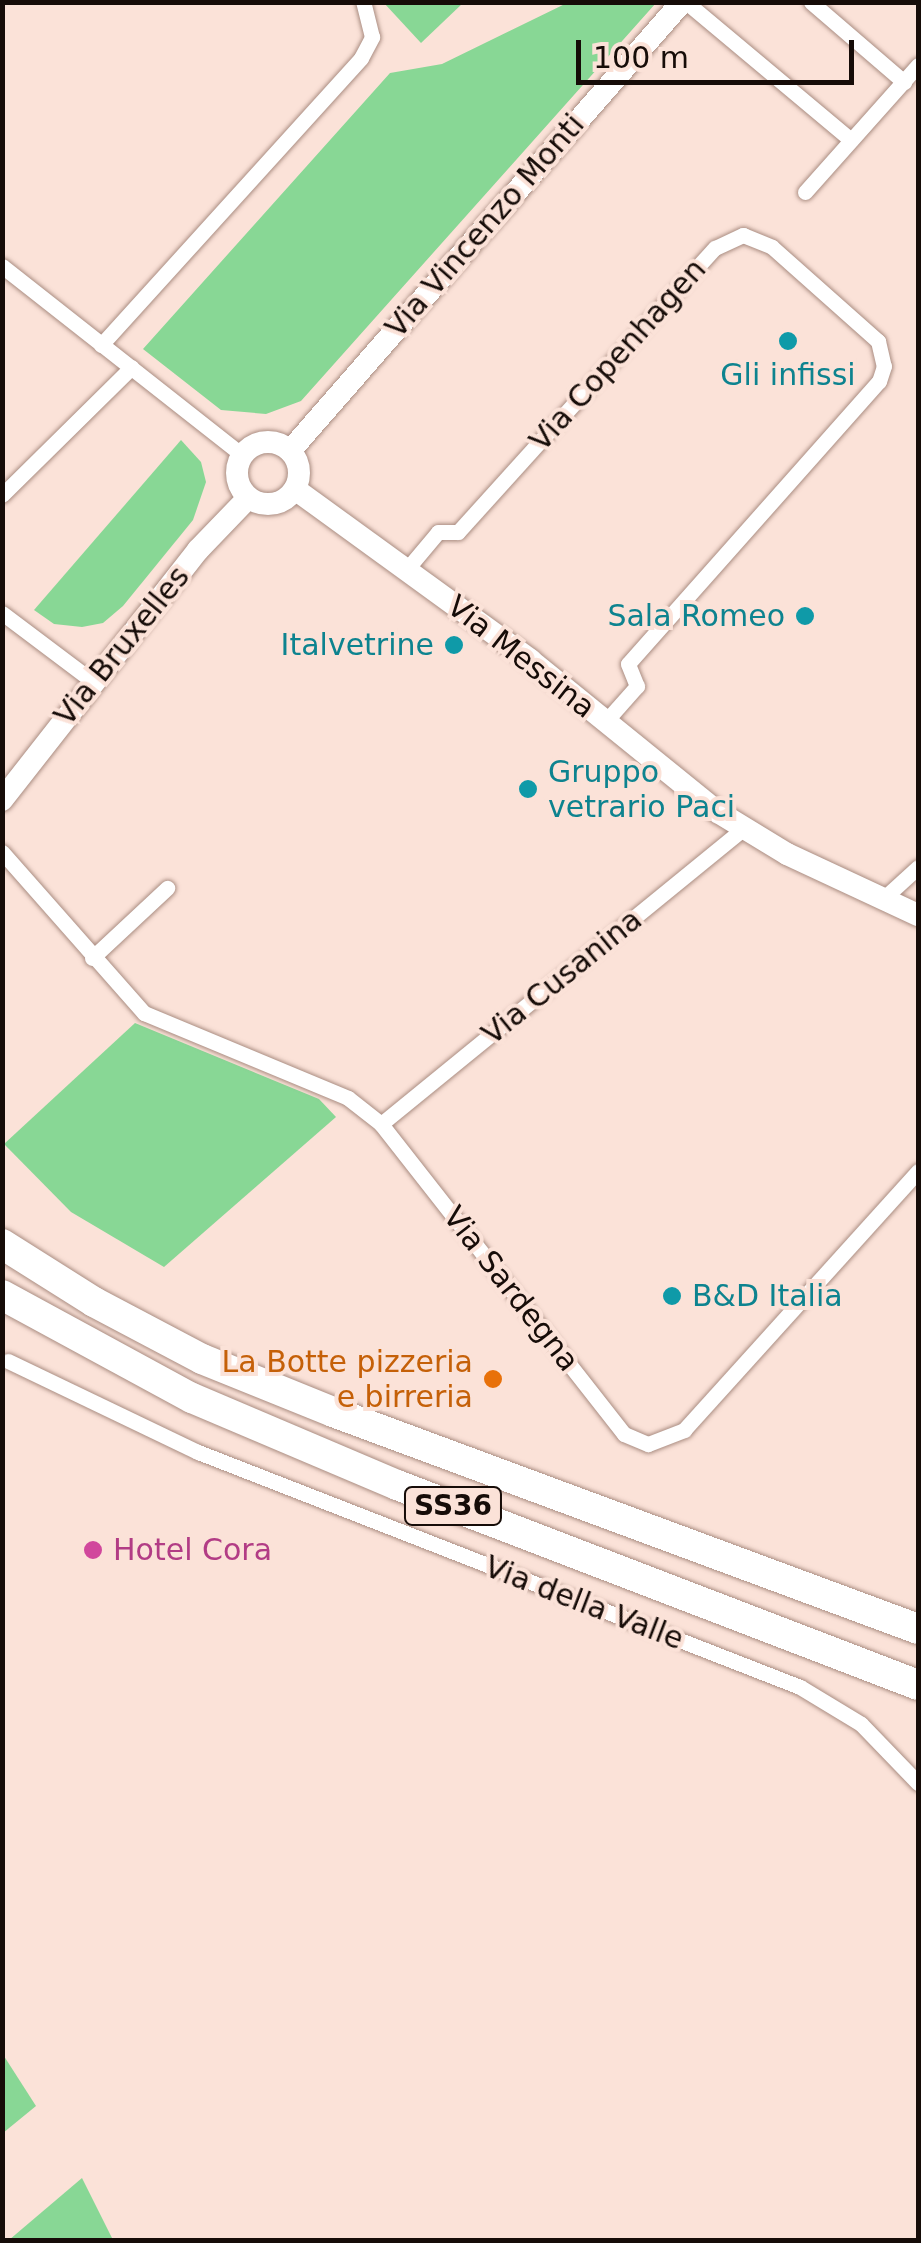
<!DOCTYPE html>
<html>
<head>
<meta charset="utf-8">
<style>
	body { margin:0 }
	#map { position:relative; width:921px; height:2243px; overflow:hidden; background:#fbe2d8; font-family:"DejaVu Sans",sans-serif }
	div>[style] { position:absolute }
	.green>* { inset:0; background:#88d795 }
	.roads { filter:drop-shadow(0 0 2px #aa8d82) drop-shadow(0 0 2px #aa8d82) }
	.street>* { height:15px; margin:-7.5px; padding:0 7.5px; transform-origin:7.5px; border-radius:7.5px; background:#fff }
	.secondary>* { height:22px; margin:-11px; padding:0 11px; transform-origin:11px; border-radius:11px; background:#fff }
	.secondary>.ring { margin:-11px; padding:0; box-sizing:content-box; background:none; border:22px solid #fff; border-radius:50% }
	.highway>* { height:30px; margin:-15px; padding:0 15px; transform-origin:15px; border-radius:15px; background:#fff }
	.dots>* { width:28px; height:28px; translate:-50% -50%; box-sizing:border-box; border:5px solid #fbe2d8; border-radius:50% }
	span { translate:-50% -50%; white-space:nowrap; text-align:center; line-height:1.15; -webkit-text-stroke:8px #fbe2d8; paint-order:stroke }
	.shield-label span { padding:2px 8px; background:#fbe2d8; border:2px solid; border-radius:8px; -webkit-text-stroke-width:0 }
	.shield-label { font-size:28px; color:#160c08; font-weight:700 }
	.street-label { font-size:30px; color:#160c08 }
	.culture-label { font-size:30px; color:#0d838f }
	.right { translate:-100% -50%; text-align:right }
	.left { translate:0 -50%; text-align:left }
	.food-label { font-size:30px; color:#c56008 }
	.hotel-label { font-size:30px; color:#b23c85 }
	.frame { position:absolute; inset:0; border:5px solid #160c08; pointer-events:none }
	.scale { position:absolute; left:576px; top:40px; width:278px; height:45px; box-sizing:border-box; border:5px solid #160c08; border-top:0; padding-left:12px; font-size:30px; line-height:35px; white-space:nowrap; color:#160c08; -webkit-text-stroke:8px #fbe2d8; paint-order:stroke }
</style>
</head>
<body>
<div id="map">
	<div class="green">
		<div style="clip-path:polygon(569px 2px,656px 3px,301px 401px,266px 414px,221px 410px,143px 349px,390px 73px,442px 64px)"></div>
		<div style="clip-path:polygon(384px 3px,463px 3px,421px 43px)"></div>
		<div style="clip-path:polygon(181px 440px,201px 462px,206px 482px,193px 520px,123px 606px,103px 623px,82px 627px,54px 624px,34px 610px)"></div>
		<div style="clip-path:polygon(135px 1023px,319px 1099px,336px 1117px,164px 1267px,71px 1212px,4px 1144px)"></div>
		<div style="clip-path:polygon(2px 2053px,36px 2106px,3px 2133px,2px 2133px)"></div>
		<div style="clip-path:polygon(82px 2178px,113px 2240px,9px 2240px)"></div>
	</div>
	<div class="roads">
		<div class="street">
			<div style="left:686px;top:2px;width:215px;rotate:39.9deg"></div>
			<div style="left:811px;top:2px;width:123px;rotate:40.7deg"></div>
			<div style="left:805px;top:192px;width:170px;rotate:-48.3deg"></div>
			<div style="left:2px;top:266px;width:305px;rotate:38.2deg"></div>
			<div style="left:101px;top:345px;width:387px;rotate:-47.8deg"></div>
			<div style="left:361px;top:58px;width:24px;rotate:-62deg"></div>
			<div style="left:372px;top:37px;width:36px;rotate:-104deg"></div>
			<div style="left:2px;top:495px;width:182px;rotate:-44.6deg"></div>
			<div style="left:407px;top:569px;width:48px;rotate:-50deg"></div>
			<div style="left:438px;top:532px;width:20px"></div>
			<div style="left:458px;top:532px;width:383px;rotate:-47.9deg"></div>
			<div style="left:715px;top:248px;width:31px;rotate:-25deg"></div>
			<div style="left:743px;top:235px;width:31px;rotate:22deg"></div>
			<div style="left:772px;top:247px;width:142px;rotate:41.6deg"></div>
			<div style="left:878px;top:341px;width:26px;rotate:77deg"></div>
			<div style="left:884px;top:366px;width:16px;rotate:108deg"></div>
			<div style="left:879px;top:381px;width:378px;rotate:131.6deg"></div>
			<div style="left:628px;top:664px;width:24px;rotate:68deg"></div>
			<div style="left:637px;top:686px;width:48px;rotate:131.6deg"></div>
			<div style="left:2px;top:613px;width:116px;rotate:37deg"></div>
			<div style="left:2px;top:852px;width:215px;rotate:48.6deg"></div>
			<div style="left:144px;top:1013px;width:221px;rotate:22.6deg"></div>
			<div style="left:348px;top:1098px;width:42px;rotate:38.2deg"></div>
			<div style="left:381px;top:1124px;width:394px;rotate:51.9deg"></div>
			<div style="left:624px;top:1434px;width:26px;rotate:23deg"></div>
			<div style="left:648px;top:1444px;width:39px;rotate:-21deg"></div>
			<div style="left:684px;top:1430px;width:349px;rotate:-47.9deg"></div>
			<div style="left:883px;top:899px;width:47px;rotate:-42.4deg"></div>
			<div style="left:92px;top:958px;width:103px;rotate:-43deg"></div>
			<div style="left:381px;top:1124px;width:467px;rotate:-39.2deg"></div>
			<div style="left:8px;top:1361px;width:211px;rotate:25.6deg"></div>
			<div style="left:198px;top:1452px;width:646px;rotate:21.32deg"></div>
			<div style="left:800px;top:1687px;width:71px;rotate:31.2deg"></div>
			<div style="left:861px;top:1724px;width:82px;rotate:46deg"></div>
		</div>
		<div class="secondary">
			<div class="ring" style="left:237px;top:442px;width:40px;height:40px"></div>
			<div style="left:290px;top:451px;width:596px;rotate:-48.88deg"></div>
			<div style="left:295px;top:489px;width:291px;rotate:36deg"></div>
			<div style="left:530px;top:660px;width:242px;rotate:39deg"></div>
			<div style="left:718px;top:812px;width:81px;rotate:31.3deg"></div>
			<div style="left:787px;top:854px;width:145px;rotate:25deg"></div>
			<div style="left:2px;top:800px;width:318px;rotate:-51.9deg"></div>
			<div style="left:198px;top:550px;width:72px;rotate:-46.1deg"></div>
		</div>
		<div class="highway">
			<div style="left:2px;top:1244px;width:109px;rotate:32.2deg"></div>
			<div style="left:94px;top:1302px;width:122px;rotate:27.8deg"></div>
			<div style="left:202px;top:1359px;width:141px;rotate:22deg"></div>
			<div style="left:333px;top:1412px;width:624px;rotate:20.35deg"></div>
			<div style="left:2px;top:1295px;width:216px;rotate:28.5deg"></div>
			<div style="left:192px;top:1398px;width:223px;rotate:23deg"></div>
			<div style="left:397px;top:1485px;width:558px;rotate:21deg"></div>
		</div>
	</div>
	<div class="dots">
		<div style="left:788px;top:341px;background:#0f9aa8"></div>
		<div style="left:805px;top:616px;background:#0f9aa8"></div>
		<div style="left:454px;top:645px;background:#0f9aa8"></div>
		<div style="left:528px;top:789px;background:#0f9aa8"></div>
		<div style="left:672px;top:1296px;background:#0f9aa8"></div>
		<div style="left:493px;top:1379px;background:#e8710a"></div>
		<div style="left:93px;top:1550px;background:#d1479c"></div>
	</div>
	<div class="shield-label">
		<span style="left:453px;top:1506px">SS36</span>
	</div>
	<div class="street-label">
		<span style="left:485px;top:226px;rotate:-49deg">Via Vincenzo Monti</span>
		<span style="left:618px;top:355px;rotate:-48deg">Via Copenhagen</span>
		<span style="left:122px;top:646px;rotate:-51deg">Via Bruxelles</span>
		<span style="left:521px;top:657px;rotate:38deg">Via Messina</span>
		<span style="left:562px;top:977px;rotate:-39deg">Via Cusanina</span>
		<span style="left:511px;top:1289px;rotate:52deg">Via Sardegna</span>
		<span style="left:584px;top:1603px;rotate:21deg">Via della Valle</span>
	</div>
	<div class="culture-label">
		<span style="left:788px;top:375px">Gli infissi</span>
		<span class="right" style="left:785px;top:616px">Sala Romeo</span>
		<span class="right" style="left:434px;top:645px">Italvetrine</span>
		<span class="left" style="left:548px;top:789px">Gruppo<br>vetrario Paci</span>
		<span class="left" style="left:692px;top:1296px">B&amp;D Italia</span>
	</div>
	<div class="food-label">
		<span class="right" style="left:473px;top:1379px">La Botte pizzeria<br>e birreria</span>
	</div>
	<div class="hotel-label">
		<span class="left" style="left:113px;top:1550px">Hotel Cora</span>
	</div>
	<div class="frame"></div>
	<div class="scale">100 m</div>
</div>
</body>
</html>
